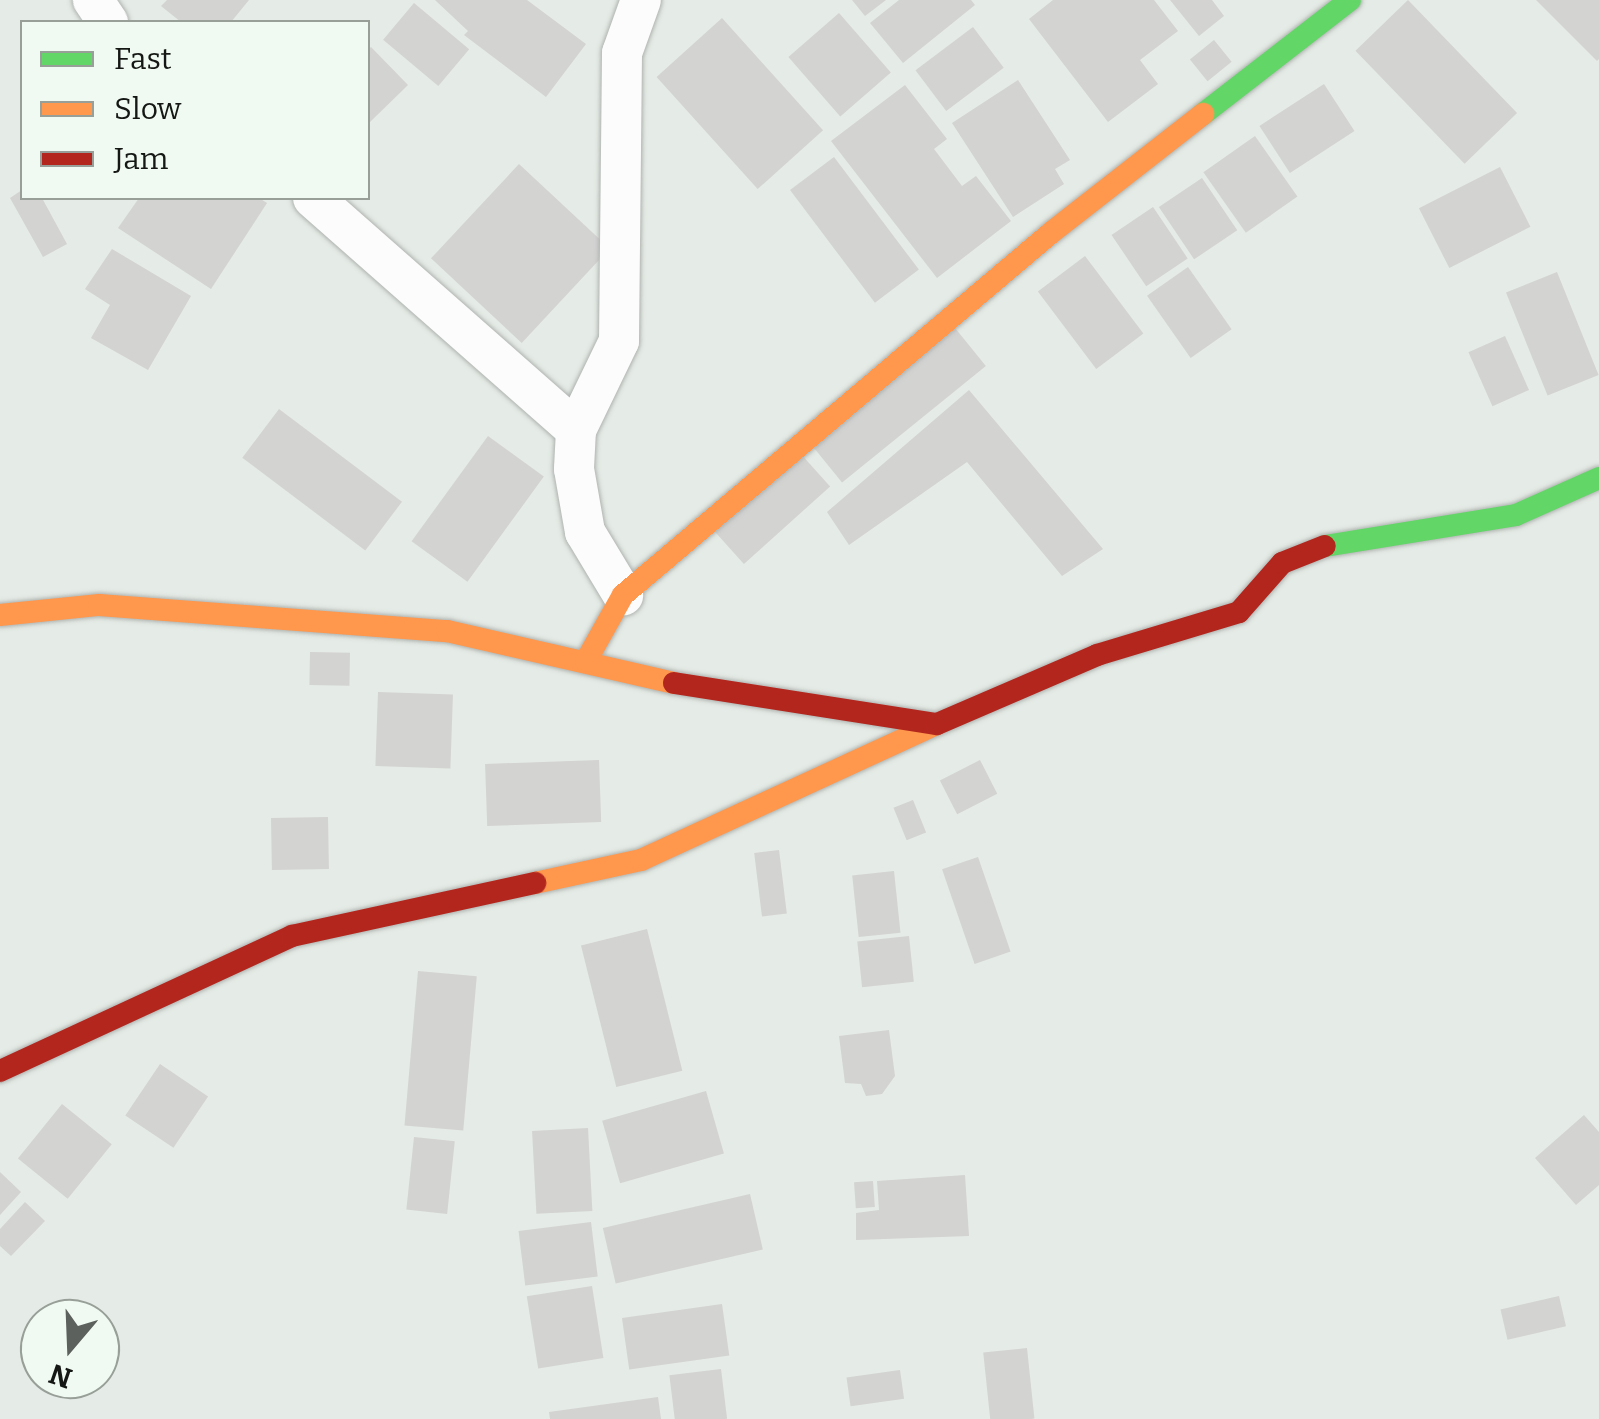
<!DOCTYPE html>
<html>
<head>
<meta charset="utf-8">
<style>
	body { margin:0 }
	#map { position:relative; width:1599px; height:1419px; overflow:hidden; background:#e5ebe6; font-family:Bitter,serif }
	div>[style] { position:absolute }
	.building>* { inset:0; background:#d3d3d2; transform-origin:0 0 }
	.roads { filter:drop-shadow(0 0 2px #afb3b0) drop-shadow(0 0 2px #afb3b0) }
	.street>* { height:40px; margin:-20px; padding:0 20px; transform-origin:20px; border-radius:20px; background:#fbfcfb }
	.fast>* { height:22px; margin:-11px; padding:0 11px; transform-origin:11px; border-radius:11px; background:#63d668 }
	.slow>* { height:22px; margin:-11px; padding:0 11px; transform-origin:11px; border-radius:11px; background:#ff974d }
	.jam>* { height:22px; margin:-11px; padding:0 11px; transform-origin:11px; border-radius:11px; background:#b3261e }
	span { translate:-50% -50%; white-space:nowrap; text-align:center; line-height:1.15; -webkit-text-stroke:8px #f0faf2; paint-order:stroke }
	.legend { position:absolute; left:20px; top:20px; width:350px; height:180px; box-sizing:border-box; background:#f0faf2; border:2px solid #989f99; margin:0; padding:12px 18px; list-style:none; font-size:30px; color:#141714 }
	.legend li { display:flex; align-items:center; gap:20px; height:50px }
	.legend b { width:50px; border:2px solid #989f99 }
	.north { position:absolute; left:20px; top:1299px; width:100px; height:100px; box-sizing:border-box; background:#f0faf2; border:2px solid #989f99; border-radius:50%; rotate:199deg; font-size:28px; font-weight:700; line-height:40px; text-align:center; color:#141714 }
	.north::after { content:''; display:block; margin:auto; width:35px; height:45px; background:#5d615e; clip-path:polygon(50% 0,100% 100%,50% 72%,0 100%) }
</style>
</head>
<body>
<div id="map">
	<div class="building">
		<div style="clip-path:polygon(167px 0,249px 0,231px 22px,181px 22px,161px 6px)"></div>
		<div style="clip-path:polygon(435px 0,527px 0,586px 44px,546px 97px,464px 35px,468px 31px)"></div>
		<div style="clip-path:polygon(852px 0,886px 0,865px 16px)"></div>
		<div style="clip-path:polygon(899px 0,971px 0,975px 5px,903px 63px,870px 23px)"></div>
		<div style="clip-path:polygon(1053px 0,1154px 0,1178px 31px,1140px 60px,1158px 84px,1108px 122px,1029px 19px)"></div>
		<div style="clip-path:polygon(1170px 0,1212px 0,1224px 16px,1199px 36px)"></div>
		<div style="left:1408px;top:0;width:157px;height:73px;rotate:46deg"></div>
		<div style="clip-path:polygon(1536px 0,1599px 0,1599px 59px,1597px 61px)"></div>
		<div style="left:414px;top:3px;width:72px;height:48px;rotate:40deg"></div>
		<div style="left:839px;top:13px;width:79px;height:67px;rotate:49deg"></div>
		<div style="left:722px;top:18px;width:151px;height:88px;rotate:48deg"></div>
		<div style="left:973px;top:27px;width:51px;height:72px;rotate:53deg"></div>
		<div style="left:1214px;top:40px;width:28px;height:31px;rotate:51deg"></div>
		<div style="clip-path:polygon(371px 47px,408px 85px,368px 124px,368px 50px)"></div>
		<div style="clip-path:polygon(1018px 80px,1070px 160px,1055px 169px,1064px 184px,1013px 217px,952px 123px)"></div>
		<div style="left:1324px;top:84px;width:56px;height:77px;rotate:57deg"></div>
		<div style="clip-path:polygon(905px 85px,947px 139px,934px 149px,962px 186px,976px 176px,1011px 221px,937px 278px,831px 141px)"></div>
		<div style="left:1255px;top:136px;width:74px;height:63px;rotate:55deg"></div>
		<div style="left:834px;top:157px;width:141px;height:55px;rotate:53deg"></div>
		<div style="left:519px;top:164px;width:124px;height:129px;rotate:43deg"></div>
		<div style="left:1500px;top:167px;width:67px;height:91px;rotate:63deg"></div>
		<div style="left:1202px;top:178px;width:63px;height:52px;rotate:56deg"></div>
		<div style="clip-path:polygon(22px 190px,22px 198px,42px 198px,67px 244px,43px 257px,10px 198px)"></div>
		<div style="clip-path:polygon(139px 198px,259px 198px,267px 203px,211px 289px,118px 228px)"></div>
		<div style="left:1153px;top:207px;width:62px;height:50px;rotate:56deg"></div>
		<div style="clip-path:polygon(112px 249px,191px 296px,148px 370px,91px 338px,110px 305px,85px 289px)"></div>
		<div style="left:1085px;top:256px;width:97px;height:59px;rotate:53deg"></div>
		<div style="left:1188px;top:267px;width:76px;height:50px;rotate:55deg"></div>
		<div style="left:1557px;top:272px;width:111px;height:55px;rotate:68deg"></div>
		<div style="left:955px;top:328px;width:49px;height:185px;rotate:51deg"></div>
		<div style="left:1505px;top:336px;width:59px;height:40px;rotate:66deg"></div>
		<div style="clip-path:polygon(969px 390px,1103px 549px,1062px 576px,967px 462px,849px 545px,827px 512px)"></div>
		<div style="left:279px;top:409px;width:154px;height:61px;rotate:37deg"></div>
		<div style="left:488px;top:436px;width:69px;height:130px;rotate:36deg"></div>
		<div style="left:800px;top:453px;width:45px;height:116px;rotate:48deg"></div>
		<div style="left:310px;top:652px;width:40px;height:33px;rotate:1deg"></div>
		<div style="left:378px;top:692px;width:75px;height:74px;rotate:2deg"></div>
		<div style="left:599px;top:760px;width:62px;height:114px;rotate:88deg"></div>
		<div style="left:980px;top:760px;width:38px;height:45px;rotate:63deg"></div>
		<div style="left:913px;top:800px;width:35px;height:21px;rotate:68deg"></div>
		<div style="left:328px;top:817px;width:52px;height:57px;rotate:89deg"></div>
		<div style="left:779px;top:850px;width:64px;height:25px;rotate:83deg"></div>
		<div style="left:978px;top:857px;width:100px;height:38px;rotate:71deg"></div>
		<div style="left:894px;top:871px;width:62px;height:42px;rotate:84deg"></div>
		<div style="left:647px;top:929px;width:146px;height:68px;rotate:76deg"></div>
		<div style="left:909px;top:936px;width:46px;height:52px;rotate:84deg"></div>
		<div style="left:418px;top:971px;width:59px;height:155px;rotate:5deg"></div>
		<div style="clip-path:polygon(889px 1030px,895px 1076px,882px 1094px,866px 1096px,861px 1084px,845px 1083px,839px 1036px)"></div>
		<div style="left:160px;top:1064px;width:58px;height:62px;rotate:34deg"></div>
		<div style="left:706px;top:1091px;width:65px;height:108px;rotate:74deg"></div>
		<div style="left:62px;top:1104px;width:64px;height:70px;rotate:39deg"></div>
		<div style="clip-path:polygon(1584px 1115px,1599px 1132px,1599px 1185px,1576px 1205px,1535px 1158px)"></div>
		<div style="left:588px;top:1128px;width:83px;height:56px;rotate:87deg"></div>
		<div style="left:414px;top:1137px;width:41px;height:73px;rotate:6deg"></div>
		<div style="clip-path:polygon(0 1172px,21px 1192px,0 1215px)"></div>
		<div style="clip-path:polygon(965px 1175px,969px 1236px,856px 1240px,856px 1213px,879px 1210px,877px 1181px)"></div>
		<div style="left:873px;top:1181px;width:26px;height:19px;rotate:86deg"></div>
		<div style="left:750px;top:1194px;width:57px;height:151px;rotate:77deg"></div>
		<div style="clip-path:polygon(25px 1202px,45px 1221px,11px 1256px,0 1246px,0 1229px)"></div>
		<div style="left:591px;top:1222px;width:55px;height:73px;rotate:83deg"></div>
		<div style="left:592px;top:1286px;width:73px;height:66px;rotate:81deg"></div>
		<div style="left:1559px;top:1296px;width:31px;height:60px;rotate:77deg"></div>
		<div style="left:722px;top:1304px;width:52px;height:101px;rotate:82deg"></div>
		<div style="left:1027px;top:1348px;width:71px;height:44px;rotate:84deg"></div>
		<div style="left:721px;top:1369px;width:50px;height:52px;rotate:83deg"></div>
		<div style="left:900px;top:1370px;width:29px;height:54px;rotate:82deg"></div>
		<div style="clip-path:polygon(658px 1397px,661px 1419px,550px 1419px,549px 1412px)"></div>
	</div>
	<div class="roads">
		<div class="street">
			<div style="left:93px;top:0;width:27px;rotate:56deg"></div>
			<div style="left:313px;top:198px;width:351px;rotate:41.4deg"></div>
			<div style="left:576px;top:430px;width:39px;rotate:93deg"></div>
			<div style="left:574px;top:469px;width:64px;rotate:80.1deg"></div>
			<div style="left:585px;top:532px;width:74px;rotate:58.9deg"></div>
			<div style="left:576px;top:430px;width:99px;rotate:-64.2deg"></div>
			<div style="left:619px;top:341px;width:288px;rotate:-89.4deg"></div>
			<div style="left:622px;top:53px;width:56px;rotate:-70.3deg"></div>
		</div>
		<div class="fast">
			<div style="left:1203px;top:114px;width:186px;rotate:-37.8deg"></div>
			<div style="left:1325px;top:546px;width:193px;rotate:-9.2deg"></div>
			<div style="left:1516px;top:515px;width:91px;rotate:-24deg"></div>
		</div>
		<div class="slow">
			<div style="left:0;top:615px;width:100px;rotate:-5.8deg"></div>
			<div style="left:99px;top:605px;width:349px;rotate:4.3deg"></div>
			<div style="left:447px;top:631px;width:233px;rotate:12.9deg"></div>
			<div style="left:586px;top:661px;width:76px;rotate:-60.7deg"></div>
			<div style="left:623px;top:595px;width:562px;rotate:-40.24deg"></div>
			<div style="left:1052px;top:232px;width:192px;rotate:-38deg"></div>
			<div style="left:535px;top:883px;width:108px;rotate:-12.2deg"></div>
			<div style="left:641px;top:860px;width:326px;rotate:-24.7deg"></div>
		</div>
		<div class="jam">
			<div style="left:674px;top:683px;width:266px;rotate:8.9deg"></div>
			<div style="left:937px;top:724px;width:174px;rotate:-23.3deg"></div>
			<div style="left:1097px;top:655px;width:148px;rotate:-16.8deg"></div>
			<div style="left:1239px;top:612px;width:65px;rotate:-48.7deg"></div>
			<div style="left:1282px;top:563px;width:46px;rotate:-21.6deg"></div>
			<div style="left:0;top:1071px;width:322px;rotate:-24.8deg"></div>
			<div style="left:292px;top:936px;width:249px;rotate:-12.3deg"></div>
		</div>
	</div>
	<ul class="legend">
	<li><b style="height:12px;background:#63d668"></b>Fast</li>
	<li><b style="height:12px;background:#ff974d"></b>Slow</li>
	<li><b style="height:12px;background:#b3261e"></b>Jam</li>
	</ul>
	<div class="north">N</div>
</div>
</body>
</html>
